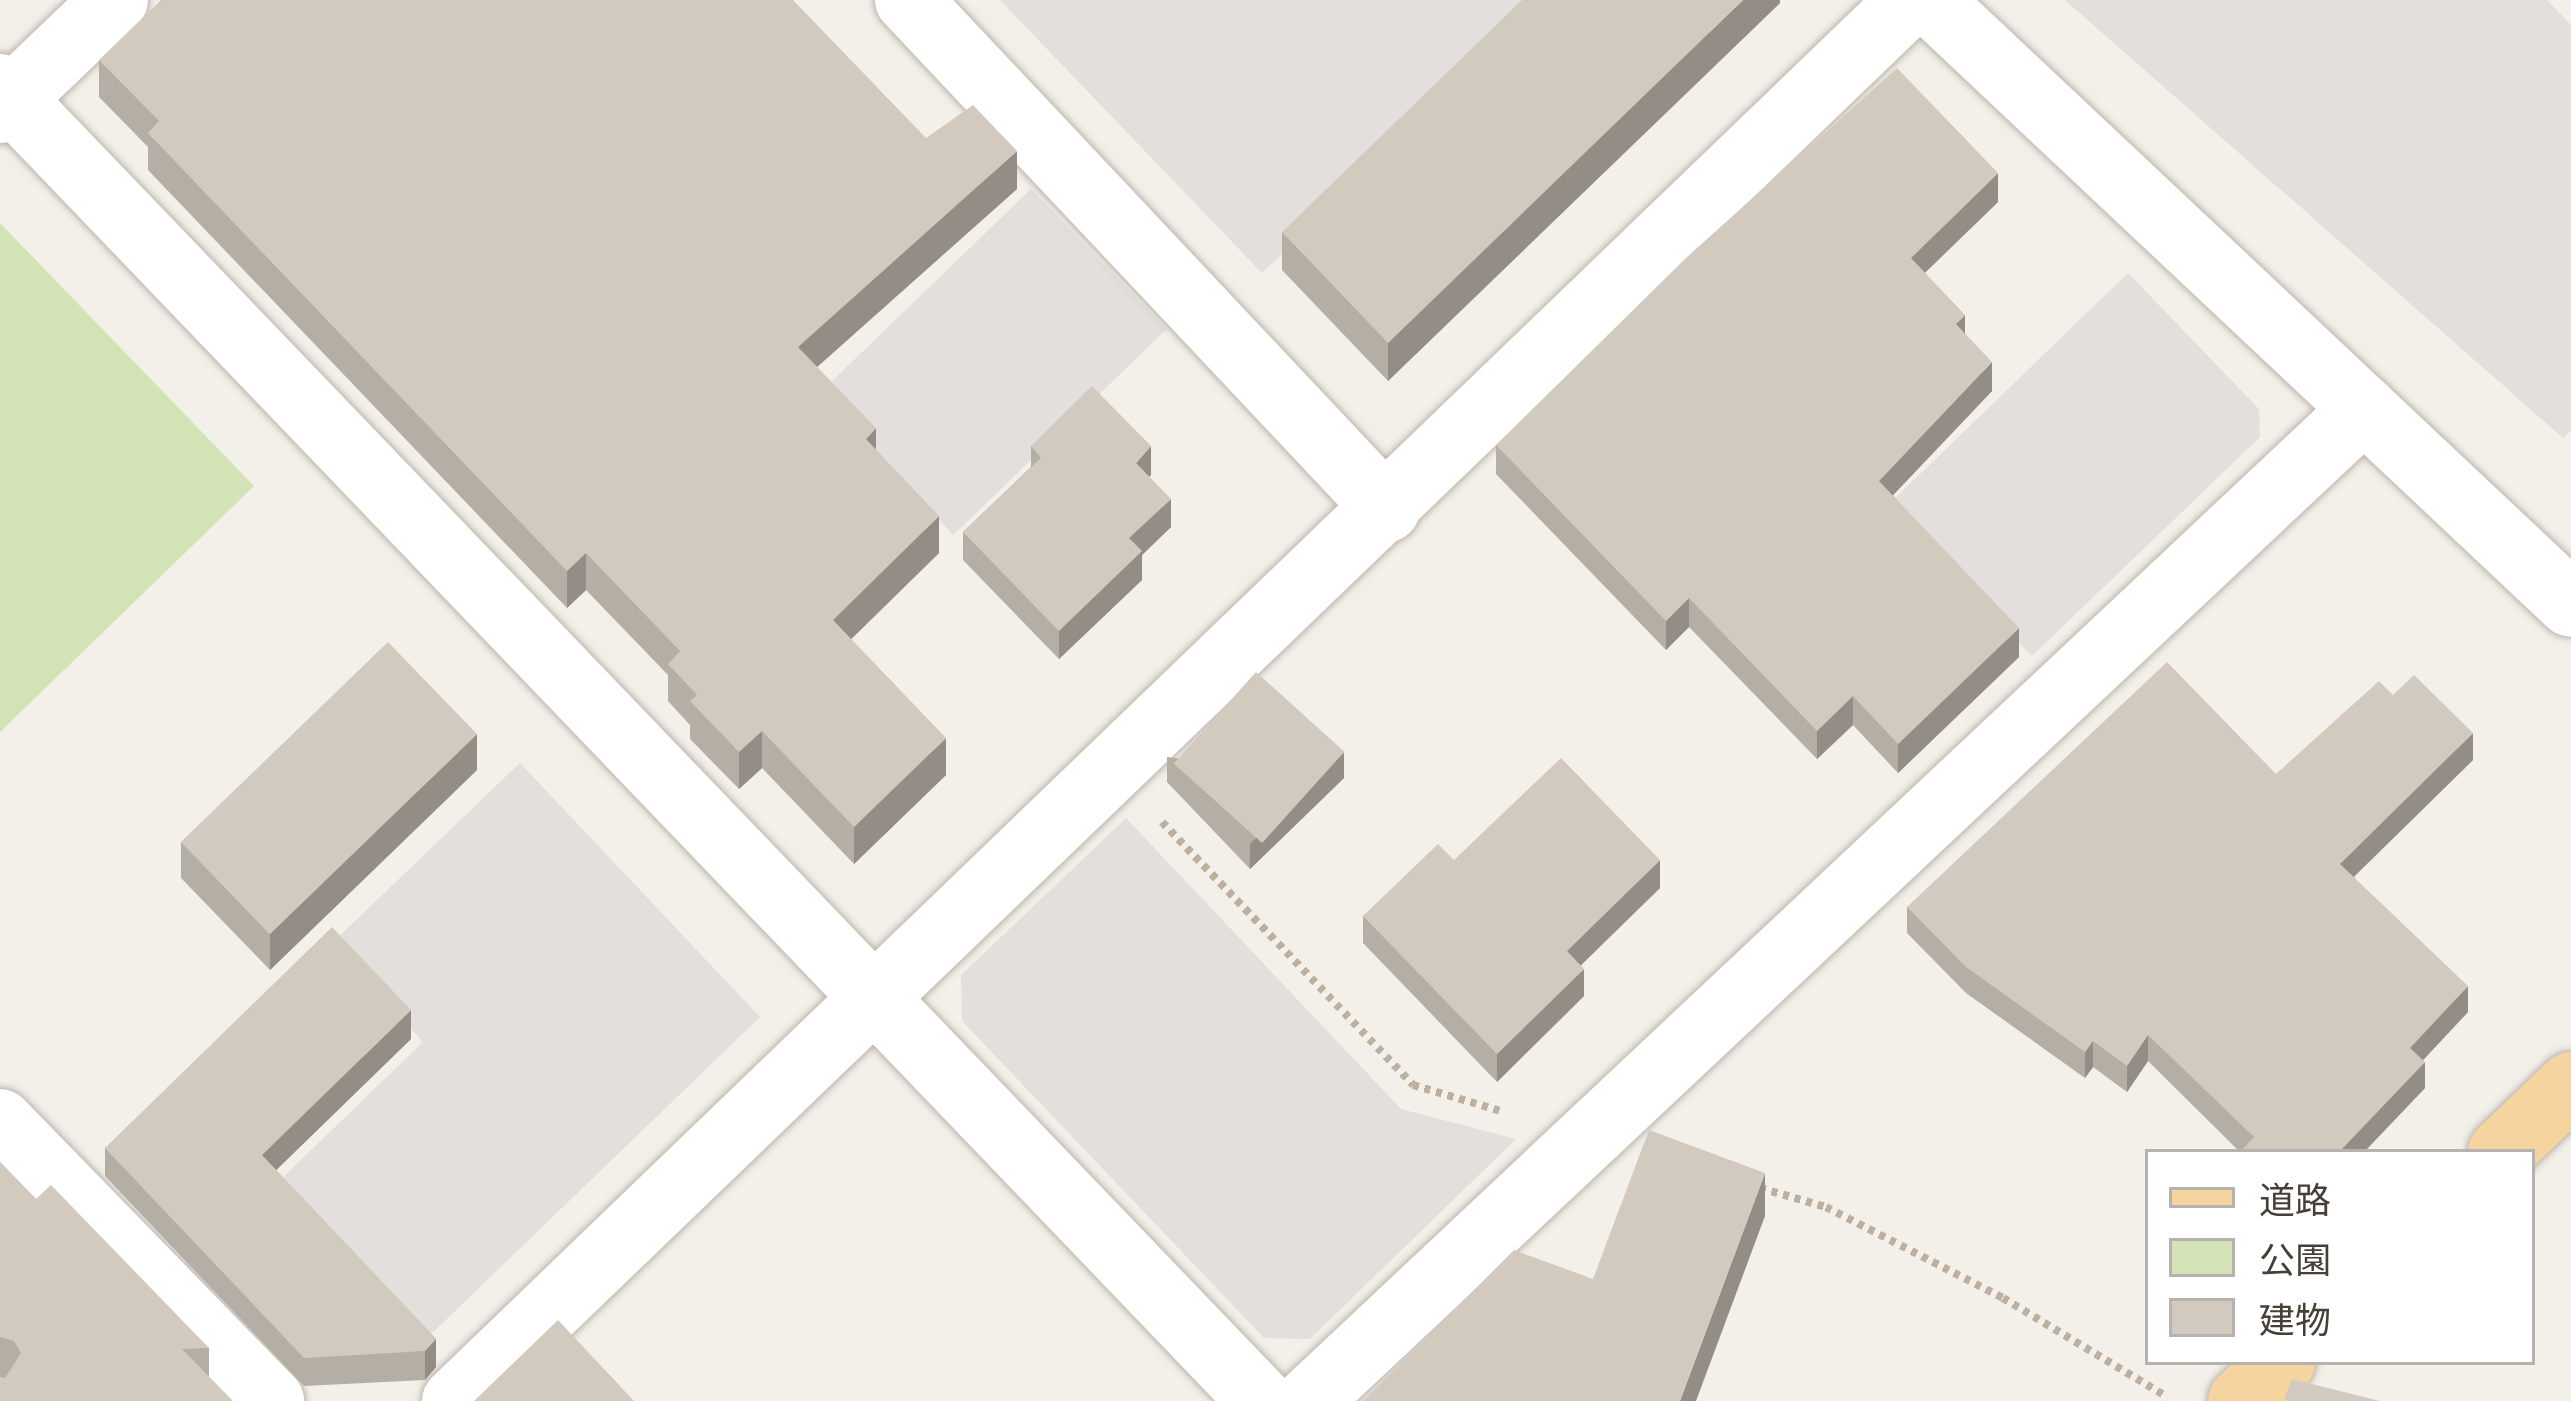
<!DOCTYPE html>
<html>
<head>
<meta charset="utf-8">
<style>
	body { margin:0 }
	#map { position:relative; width:2571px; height:1401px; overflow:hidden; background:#f3efe9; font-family:Ubuntu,"Noto Sans JP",sans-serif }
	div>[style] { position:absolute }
	.green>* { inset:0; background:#d3e3b6 }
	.parking>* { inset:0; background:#e2dfdd; transform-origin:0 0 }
	.path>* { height:8px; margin-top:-4px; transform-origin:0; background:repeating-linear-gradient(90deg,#beb09f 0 6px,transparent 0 12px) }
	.roads { filter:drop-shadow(0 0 3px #bdb6ac) drop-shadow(0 0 3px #bdb6ac) }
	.minor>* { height:66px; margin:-33px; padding:0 33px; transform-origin:33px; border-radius:33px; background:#fff }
	.tertiary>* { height:66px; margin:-33px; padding:0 33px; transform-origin:33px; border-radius:33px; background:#fff }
	.primary>* { height:66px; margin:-33px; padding:0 33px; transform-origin:33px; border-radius:33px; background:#f5d4a0 }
	.wall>* { inset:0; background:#b5aea4 }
	.shaded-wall>* { inset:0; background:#948d86 }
	.building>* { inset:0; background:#d3cabf; transform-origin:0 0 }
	span { translate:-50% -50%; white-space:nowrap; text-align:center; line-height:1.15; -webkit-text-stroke:12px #fff; paint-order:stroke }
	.legend { position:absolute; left:2145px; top:1149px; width:390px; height:216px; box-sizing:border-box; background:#fff; border:3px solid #b5b2af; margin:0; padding:15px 21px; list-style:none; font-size:36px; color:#463f38 }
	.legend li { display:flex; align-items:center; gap:24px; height:60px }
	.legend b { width:60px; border:3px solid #b5b2af }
</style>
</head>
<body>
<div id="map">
	<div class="green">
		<div style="clip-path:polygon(0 223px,254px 486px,0 732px)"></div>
	</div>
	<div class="parking">
		<div style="clip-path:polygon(1000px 0,1545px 0,1262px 273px)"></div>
		<div style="clip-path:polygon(2065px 0,2547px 0,2571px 25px,2571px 430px,2563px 438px)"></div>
		<div style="left:1031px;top:189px;width:195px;height:296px;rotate:46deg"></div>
		<div style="clip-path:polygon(2128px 273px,2259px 409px,2260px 437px,2032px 656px,1887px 506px)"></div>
		<div style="clip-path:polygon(520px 763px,760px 1017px,428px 1337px,279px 1181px,423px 1042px,330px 945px)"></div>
		<div style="clip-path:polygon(1126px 818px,1401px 1109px,1516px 1139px,1310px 1339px,1264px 1338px,962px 1021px,961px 975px)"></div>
	</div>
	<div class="path">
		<div style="left:1162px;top:822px;width:364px;rotate:46.3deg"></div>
		<div style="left:1413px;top:1085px;width:95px;rotate:16.5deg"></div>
		<div style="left:1760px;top:1188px;width:69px;rotate:16.1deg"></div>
		<div style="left:1826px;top:1207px;width:199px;rotate:27.2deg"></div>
		<div style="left:2003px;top:1298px;width:192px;rotate:31.1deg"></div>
	</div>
	<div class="roads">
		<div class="minor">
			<div style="left:908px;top:0;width:699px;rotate:46.74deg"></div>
			<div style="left:0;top:87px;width:1821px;rotate:46.18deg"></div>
			<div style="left:0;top:110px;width:159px;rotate:-43.7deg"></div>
			<div style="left:0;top:1122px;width:389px;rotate:45.8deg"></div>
			<div style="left:455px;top:1401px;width:2021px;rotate:-43.9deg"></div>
			<div style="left:1308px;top:1401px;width:1449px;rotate:-43.21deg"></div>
		</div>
		<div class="tertiary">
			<div style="left:1929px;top:0;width:881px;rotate:43.25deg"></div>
		</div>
		<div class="primary">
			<div style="left:2501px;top:1152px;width:97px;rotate:-43.7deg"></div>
			<div style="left:2241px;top:1401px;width:57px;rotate:-43.6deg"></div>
		</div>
	</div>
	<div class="wall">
		<div style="clip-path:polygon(1780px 0,1780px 3px,1388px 381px,1282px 270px,1282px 232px)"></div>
		<div style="clip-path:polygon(99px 60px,926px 138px,1017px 189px,817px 367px,876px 450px,939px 553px,851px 639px,946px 775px,854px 864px,762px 768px,739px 789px,690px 739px,690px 725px,668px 701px,668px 675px,586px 590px,567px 608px,148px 170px,148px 147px,99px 97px)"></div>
		<div style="clip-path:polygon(1998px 202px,1925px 273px,1965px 333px,1992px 391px,1893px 495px,2019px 657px,1898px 773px,1853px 725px,1817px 759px,1689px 627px,1666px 650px,1496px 474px,1496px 445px)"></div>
		<div style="clip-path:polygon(1031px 446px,1151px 475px,1149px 476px,1171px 527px,1142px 555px,1142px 580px,1059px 659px,963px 560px,963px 532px,1031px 467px)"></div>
		<div style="clip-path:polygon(2393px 695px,2473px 760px,2354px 877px,2468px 1012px,2423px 1060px,2425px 1088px,2364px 1152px,2240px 1152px,2148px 1061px,2127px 1092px,2093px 1067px,2085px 1078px,1966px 993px,1907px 933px,1907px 907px,2276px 774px)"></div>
		<div style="clip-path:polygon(1167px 757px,1344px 778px,1250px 869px,1167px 782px)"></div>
		<div style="clip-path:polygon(477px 770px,270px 970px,181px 878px,181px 842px)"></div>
		<div style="clip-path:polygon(1454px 860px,1660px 888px,1580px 965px,1584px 996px,1497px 1082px,1363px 943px,1363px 916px)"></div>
		<div style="clip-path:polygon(411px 1039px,276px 1170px,436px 1339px,436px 1367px,425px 1380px,304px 1386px,105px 1176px,105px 1148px)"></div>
		<div style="clip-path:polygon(0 1162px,36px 1199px,209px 1348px,209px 1377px,0 1401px)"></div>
	</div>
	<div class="shaded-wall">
		<div style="clip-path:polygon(1743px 0,1780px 0,1780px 3px,1388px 381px,1388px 343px)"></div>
		<div style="clip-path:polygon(1017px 151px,1017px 189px,798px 384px,798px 347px)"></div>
		<div style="clip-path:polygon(1998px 173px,1998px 202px,1911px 286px,1911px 258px)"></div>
		<div style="clip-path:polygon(1965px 315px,1965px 344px,1956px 324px)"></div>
		<div style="clip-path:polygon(1992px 362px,1992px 391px,1879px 510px,1879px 481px)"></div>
		<div style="clip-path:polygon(876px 428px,876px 466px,866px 439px)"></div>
		<div style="clip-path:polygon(1151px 446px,1151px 475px,1136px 491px,1136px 463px)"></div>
		<div style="clip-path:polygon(1171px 499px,1171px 527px,1142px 555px,1142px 580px,1059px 659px,1059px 631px,1129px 538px)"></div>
		<div style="clip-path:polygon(939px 516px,939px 553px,833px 657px,833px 620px)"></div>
		<div style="clip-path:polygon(586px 553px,586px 590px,567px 608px,567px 571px)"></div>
		<div style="clip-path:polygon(1689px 598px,1689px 627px,1666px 650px,1666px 621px)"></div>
		<div style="clip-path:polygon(2019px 628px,2019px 657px,1898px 773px,1898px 744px)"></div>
		<div style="clip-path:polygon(1853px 696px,1853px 725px,1817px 759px,1817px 731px)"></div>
		<div style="clip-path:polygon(762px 731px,762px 768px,739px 789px,739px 752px)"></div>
		<div style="clip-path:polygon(2473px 733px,2473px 760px,2340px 890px,2340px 864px)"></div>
		<div style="clip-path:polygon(477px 734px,477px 770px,270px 970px,270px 934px)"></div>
		<div style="clip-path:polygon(946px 738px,946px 775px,854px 864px,854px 827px)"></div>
		<div style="clip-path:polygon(1344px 752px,1344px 778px,1250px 869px,1250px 844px)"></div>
		<div style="clip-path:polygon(1660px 860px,1660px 888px,1567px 979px,1567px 951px)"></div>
		<div style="clip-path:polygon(1584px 969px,1584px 996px,1497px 1082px,1497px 1054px)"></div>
		<div style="clip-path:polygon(2468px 986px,2468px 1012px,2410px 1074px,2410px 1048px)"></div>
		<div style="clip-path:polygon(411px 1010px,411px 1039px,262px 1184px,262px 1155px)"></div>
		<div style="clip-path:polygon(2148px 1035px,2148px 1061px,2127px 1092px,2127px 1066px)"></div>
		<div style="clip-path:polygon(2093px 1041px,2093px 1067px,2085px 1078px,2085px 1052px)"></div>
		<div style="clip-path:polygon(2425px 1062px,2425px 1088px,2364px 1152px,2339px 1152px)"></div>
		<div style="clip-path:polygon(1765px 1173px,1765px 1216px,1696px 1401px,1680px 1401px)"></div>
		<div style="clip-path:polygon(436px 1339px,436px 1367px,425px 1380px,425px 1351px)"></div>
	</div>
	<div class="building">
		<div style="clip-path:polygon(161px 0,793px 0,926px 138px,973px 105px,1017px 151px,798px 347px,876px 428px,866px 439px,939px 516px,833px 620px,946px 738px,854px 827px,762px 731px,739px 752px,690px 701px,697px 695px,668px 664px,680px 651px,586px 553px,567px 571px,148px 133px,159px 121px,99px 60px)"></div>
		<div style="clip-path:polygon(1522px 0,1743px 0,1388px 343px,1282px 232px)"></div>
		<div style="clip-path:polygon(1897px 68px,1998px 173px,1911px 258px,1965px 315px,1956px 324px,1992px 362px,1879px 481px,2019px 628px,1898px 744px,1853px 696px,1817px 731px,1689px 598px,1666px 621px,1496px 445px,1686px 258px)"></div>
		<div style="clip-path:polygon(1092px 386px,1151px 446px,1136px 463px,1171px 499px,1129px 538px,1142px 551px,1059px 631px,963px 532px,1041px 458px,1031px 446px)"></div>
		<div style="left:388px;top:642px;width:128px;height:288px;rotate:46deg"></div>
		<div style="clip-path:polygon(2167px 662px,2276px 774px,2379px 681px,2393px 695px,2414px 675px,2473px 733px,2340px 864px,2468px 986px,2410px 1048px,2425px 1062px,2339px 1152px,2240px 1152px,2254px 1137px,2148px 1035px,2127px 1066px,2093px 1041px,2085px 1052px,1966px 967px,1907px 907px)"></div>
		<div style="left:1256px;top:672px;width:119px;height:123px;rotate:42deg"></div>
		<div style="clip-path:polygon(1561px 758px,1660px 860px,1567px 951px,1584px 969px,1497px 1054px,1363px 916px,1438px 844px,1454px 860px)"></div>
		<div style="clip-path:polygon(332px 927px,411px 1010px,262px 1155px,436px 1339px,425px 1351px,304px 1358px,105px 1148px)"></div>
		<div style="clip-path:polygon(1649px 1130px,1765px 1173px,1680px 1401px,1363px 1401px,1514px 1250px,1593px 1279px)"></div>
		<div style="clip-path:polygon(0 1162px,36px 1199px,51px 1185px,209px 1348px,182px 1349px,233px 1401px,0 1401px,0 1377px,5px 1378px,21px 1353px,14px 1341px,0 1337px)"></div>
		<div style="clip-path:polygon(558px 1320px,634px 1401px,474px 1401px)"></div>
		<div style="clip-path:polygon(2292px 1379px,2380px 1401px,2288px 1401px,2284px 1399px)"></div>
	</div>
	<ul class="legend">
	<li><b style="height:15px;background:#f5d4a0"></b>道路</li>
	<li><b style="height:33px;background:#d3e3b6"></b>公園</li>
	<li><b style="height:33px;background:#d3cabf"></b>建物</li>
	</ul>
</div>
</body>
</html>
